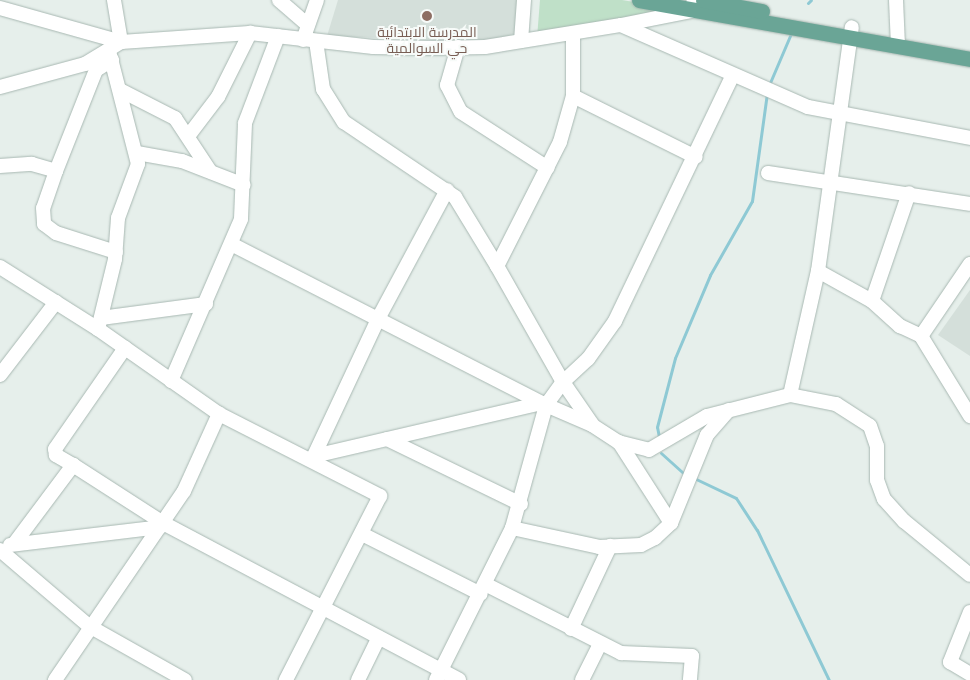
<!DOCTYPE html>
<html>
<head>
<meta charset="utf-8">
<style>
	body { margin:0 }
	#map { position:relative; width:970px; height:680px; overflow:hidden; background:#e6efeb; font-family:"Space Grotesk",Cairo,sans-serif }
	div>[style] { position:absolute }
	.built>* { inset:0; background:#d4dfda }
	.green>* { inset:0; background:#bfe0c8 }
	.stream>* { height:3px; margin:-1.5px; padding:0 1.5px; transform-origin:1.5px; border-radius:1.5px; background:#8ec9d4 }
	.roads { filter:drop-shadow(0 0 1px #a8b8b2) drop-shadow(0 0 1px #a8b8b2) }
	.minor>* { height:14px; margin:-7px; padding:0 7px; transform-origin:7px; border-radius:7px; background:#fff }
	.major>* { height:15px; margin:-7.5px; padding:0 7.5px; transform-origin:7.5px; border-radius:7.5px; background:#6aa596 }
	.dots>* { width:14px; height:14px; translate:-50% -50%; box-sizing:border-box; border:2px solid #f7fbf9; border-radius:50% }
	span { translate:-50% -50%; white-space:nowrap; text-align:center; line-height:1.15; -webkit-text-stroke:4px #f7fbf9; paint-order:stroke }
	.education-label { font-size:14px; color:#785e54 }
</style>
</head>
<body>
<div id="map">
	<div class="built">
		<div style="clip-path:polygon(338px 0,520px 0,520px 32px,488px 42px,327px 36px)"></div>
		<div style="clip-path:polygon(970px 290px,970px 356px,938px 335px)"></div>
	</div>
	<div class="green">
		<div style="clip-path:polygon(540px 0,622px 0,675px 9px,537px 38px)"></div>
	</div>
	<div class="stream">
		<div style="left:808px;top:3px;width:4px;rotate:-45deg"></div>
		<div style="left:769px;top:85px;width:59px;rotate:-66.9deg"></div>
		<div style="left:659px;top:437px;width:10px;rotate:-101deg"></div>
		<div style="left:657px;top:427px;width:71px;rotate:-75.4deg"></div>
		<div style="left:675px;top:358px;width:90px;rotate:-67.1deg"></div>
		<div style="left:710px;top:275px;width:85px;rotate:-60.4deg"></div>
		<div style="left:752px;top:201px;width:109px;rotate:-82.1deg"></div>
		<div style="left:661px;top:453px;width:31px;rotate:42deg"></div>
		<div style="left:696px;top:479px;width:44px;rotate:25.4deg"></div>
		<div style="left:736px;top:498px;width:38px;rotate:57deg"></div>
		<div style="left:757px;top:530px;width:166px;rotate:64.4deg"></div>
	</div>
	<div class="roads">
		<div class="minor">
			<div style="left:279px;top:0;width:38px;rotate:41deg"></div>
			<div style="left:896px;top:0;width:45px;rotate:87.5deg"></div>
			<div style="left:0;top:8px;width:126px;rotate:15.7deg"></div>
			<div style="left:121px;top:42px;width:129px;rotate:-4deg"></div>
			<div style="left:250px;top:33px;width:124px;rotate:6.5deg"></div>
			<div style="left:373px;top:47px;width:60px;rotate:1deg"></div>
			<div style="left:433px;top:48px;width:52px;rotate:-1.1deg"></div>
			<div style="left:485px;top:47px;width:138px;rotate:-9.2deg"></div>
			<div style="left:621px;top:25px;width:71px;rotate:-11.3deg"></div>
			<div style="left:691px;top:11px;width:11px;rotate:-75deg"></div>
			<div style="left:621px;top:25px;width:204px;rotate:23.7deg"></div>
			<div style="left:808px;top:107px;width:165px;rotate:10.8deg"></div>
			<div style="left:573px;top:34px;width:62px;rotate:90deg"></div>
			<div style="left:573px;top:96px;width:137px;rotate:26.4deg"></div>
			<div style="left:303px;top:40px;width:42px;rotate:-70.7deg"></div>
			<div style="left:316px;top:41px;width:49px;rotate:81.7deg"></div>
			<div style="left:323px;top:89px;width:39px;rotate:58deg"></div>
			<div style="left:344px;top:122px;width:134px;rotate:34deg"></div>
			<div style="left:455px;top:197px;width:81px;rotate:58.7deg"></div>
			<div style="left:521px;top:41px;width:41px;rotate:-85.8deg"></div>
			<div style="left:458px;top:47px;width:40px;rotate:106deg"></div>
			<div style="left:447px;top:85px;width:30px;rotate:63deg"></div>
			<div style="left:461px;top:112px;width:103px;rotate:32.8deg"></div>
			<div style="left:0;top:87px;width:88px;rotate:-15.1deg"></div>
			<div style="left:85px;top:64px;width:42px;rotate:-31.4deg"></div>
			<div style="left:121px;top:42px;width:43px;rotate:-99.5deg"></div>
			<div style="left:120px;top:90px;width:62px;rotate:27deg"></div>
			<div style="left:175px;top:118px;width:64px;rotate:56.6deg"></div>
			<div style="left:573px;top:96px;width:48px;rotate:105.8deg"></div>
			<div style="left:560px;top:142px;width:139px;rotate:116.9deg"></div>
			<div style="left:497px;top:266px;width:133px;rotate:60.4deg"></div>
			<div style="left:563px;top:382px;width:51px;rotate:55.4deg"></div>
			<div style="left:189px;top:135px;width:48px;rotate:-52.7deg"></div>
			<div style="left:218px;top:97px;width:72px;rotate:-63.4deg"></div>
			<div style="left:137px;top:153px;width:46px;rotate:10.1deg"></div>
			<div style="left:182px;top:161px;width:66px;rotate:21.2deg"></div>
			<div style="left:0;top:166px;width:32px;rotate:-4deg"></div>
			<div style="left:32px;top:164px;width:25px;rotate:16deg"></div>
			<div style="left:56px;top:171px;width:39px;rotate:109deg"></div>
			<div style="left:43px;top:208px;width:16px;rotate:86deg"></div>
			<div style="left:44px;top:224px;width:15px;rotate:37deg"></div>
			<div style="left:56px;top:233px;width:63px;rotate:17.6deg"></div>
			<div style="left:56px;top:171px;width:109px;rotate:-68.4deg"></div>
			<div style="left:96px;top:70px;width:19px;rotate:-32deg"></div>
			<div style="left:768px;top:173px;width:204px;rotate:8.7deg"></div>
			<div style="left:233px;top:245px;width:352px;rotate:27.1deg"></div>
			<div style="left:546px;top:405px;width:50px;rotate:23.5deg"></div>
			<div style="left:592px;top:425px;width:31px;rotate:33deg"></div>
			<div style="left:618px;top:442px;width:32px;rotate:14deg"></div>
			<div style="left:649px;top:450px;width:67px;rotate:-30.4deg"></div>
			<div style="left:707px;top:416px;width:86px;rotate:-14.2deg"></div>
			<div style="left:790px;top:395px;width:127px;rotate:-77.3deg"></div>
			<div style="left:818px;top:271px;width:246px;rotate:-82.1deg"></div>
			<div style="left:970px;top:264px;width:87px;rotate:124.2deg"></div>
			<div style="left:921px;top:336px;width:94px;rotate:58.5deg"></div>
			<div style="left:0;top:267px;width:116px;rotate:32.3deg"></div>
			<div style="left:98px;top:329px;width:148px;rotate:35.1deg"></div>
			<div style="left:219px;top:414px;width:181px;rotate:27deg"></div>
			<div style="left:380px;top:496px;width:207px;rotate:117.1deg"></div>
			<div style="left:818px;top:271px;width:62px;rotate:29.1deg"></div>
			<div style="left:872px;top:301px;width:38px;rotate:42deg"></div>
			<div style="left:900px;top:326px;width:23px;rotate:25deg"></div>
			<div style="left:872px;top:301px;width:114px;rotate:-71.1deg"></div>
			<div style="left:101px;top:318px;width:106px;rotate:-7.6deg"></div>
			<div style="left:98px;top:329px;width:72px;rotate:-76.3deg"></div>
			<div style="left:115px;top:259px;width:41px;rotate:-85.8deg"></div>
			<div style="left:118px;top:218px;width:58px;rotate:-69.7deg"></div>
			<div style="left:138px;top:164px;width:117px;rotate:-104.4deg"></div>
			<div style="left:0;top:375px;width:92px;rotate:-52.5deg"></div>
			<div style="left:171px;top:381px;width:176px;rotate:-66.6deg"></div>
			<div style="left:241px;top:219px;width:96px;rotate:-87.6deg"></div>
			<div style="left:245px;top:123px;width:93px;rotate:-69.2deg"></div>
			<div style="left:790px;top:395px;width:47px;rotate:11.1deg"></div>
			<div style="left:836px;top:404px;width:40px;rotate:32.9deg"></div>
			<div style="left:870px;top:426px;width:21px;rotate:71deg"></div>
			<div style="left:877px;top:446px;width:34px;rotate:90deg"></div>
			<div style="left:877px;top:480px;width:20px;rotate:70deg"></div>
			<div style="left:884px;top:499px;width:30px;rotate:48deg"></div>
			<div style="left:904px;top:521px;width:85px;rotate:39.3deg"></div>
			<div style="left:387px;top:439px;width:149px;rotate:25.9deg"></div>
			<div style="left:619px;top:442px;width:96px;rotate:57.3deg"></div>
			<div style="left:314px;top:456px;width:234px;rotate:-13.1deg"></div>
			<div style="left:312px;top:460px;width:158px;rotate:-64.9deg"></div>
			<div style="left:379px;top:317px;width:144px;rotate:-61.8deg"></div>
			<div style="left:73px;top:465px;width:20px;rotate:-150deg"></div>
			<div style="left:56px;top:455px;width:6px;rotate:-99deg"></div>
			<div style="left:55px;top:449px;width:123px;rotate:-55.3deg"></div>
			<div style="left:512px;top:528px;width:89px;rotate:12.3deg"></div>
			<div style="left:599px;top:547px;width:42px;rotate:-2.7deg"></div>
			<div style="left:641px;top:545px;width:16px;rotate:-27deg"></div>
			<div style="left:655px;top:538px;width:22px;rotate:-43deg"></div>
			<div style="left:671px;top:523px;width:95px;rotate:-67.8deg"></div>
			<div style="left:707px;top:435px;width:33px;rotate:-49deg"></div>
			<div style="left:362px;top:534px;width:133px;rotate:26.8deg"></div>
			<div style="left:14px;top:544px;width:99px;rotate:-53.2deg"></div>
			<div style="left:73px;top:465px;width:107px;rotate:32.8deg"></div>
			<div style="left:163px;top:523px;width:335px;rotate:27.9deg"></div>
			<div style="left:10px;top:545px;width:151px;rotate:-6.8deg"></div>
			<div style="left:0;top:550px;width:117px;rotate:40.5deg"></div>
			<div style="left:89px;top:626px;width:110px;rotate:29.4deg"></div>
			<div style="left:485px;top:584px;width:153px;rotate:26.9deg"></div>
			<div style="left:621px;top:653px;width:71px;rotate:2.4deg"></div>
			<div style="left:692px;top:656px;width:24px;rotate:95deg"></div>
			<div style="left:970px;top:612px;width:54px;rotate:111.8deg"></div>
			<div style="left:950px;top:662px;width:23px;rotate:31deg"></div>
			<div style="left:571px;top:629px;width:92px;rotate:-64.8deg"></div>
			<div style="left:55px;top:680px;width:229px;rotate:-55.7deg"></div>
			<div style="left:184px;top:491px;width:85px;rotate:-65.6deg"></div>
			<div style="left:358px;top:680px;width:46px;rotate:-64deg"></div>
			<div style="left:436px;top:680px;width:170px;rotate:-63.4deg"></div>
			<div style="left:512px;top:528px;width:128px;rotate:-74.5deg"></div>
			<div style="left:546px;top:405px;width:29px;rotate:-54deg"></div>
			<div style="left:563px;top:382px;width:34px;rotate:-43deg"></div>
			<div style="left:588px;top:359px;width:47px;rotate:-54.6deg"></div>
			<div style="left:615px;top:321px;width:271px;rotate:-64.4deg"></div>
			<div style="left:582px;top:680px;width:40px;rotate:-63.4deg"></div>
		</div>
		<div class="major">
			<div style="left:639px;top:0;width:336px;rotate:10.1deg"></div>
			<div style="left:703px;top:0;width:60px;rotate:10.6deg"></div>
		</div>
	</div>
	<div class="dots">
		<div style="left:427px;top:16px;background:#8d6e63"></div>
	</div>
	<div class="education-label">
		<span style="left:427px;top:40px">المدرسة الابتدائية<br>حي السوالمية</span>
	</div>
</div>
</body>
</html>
